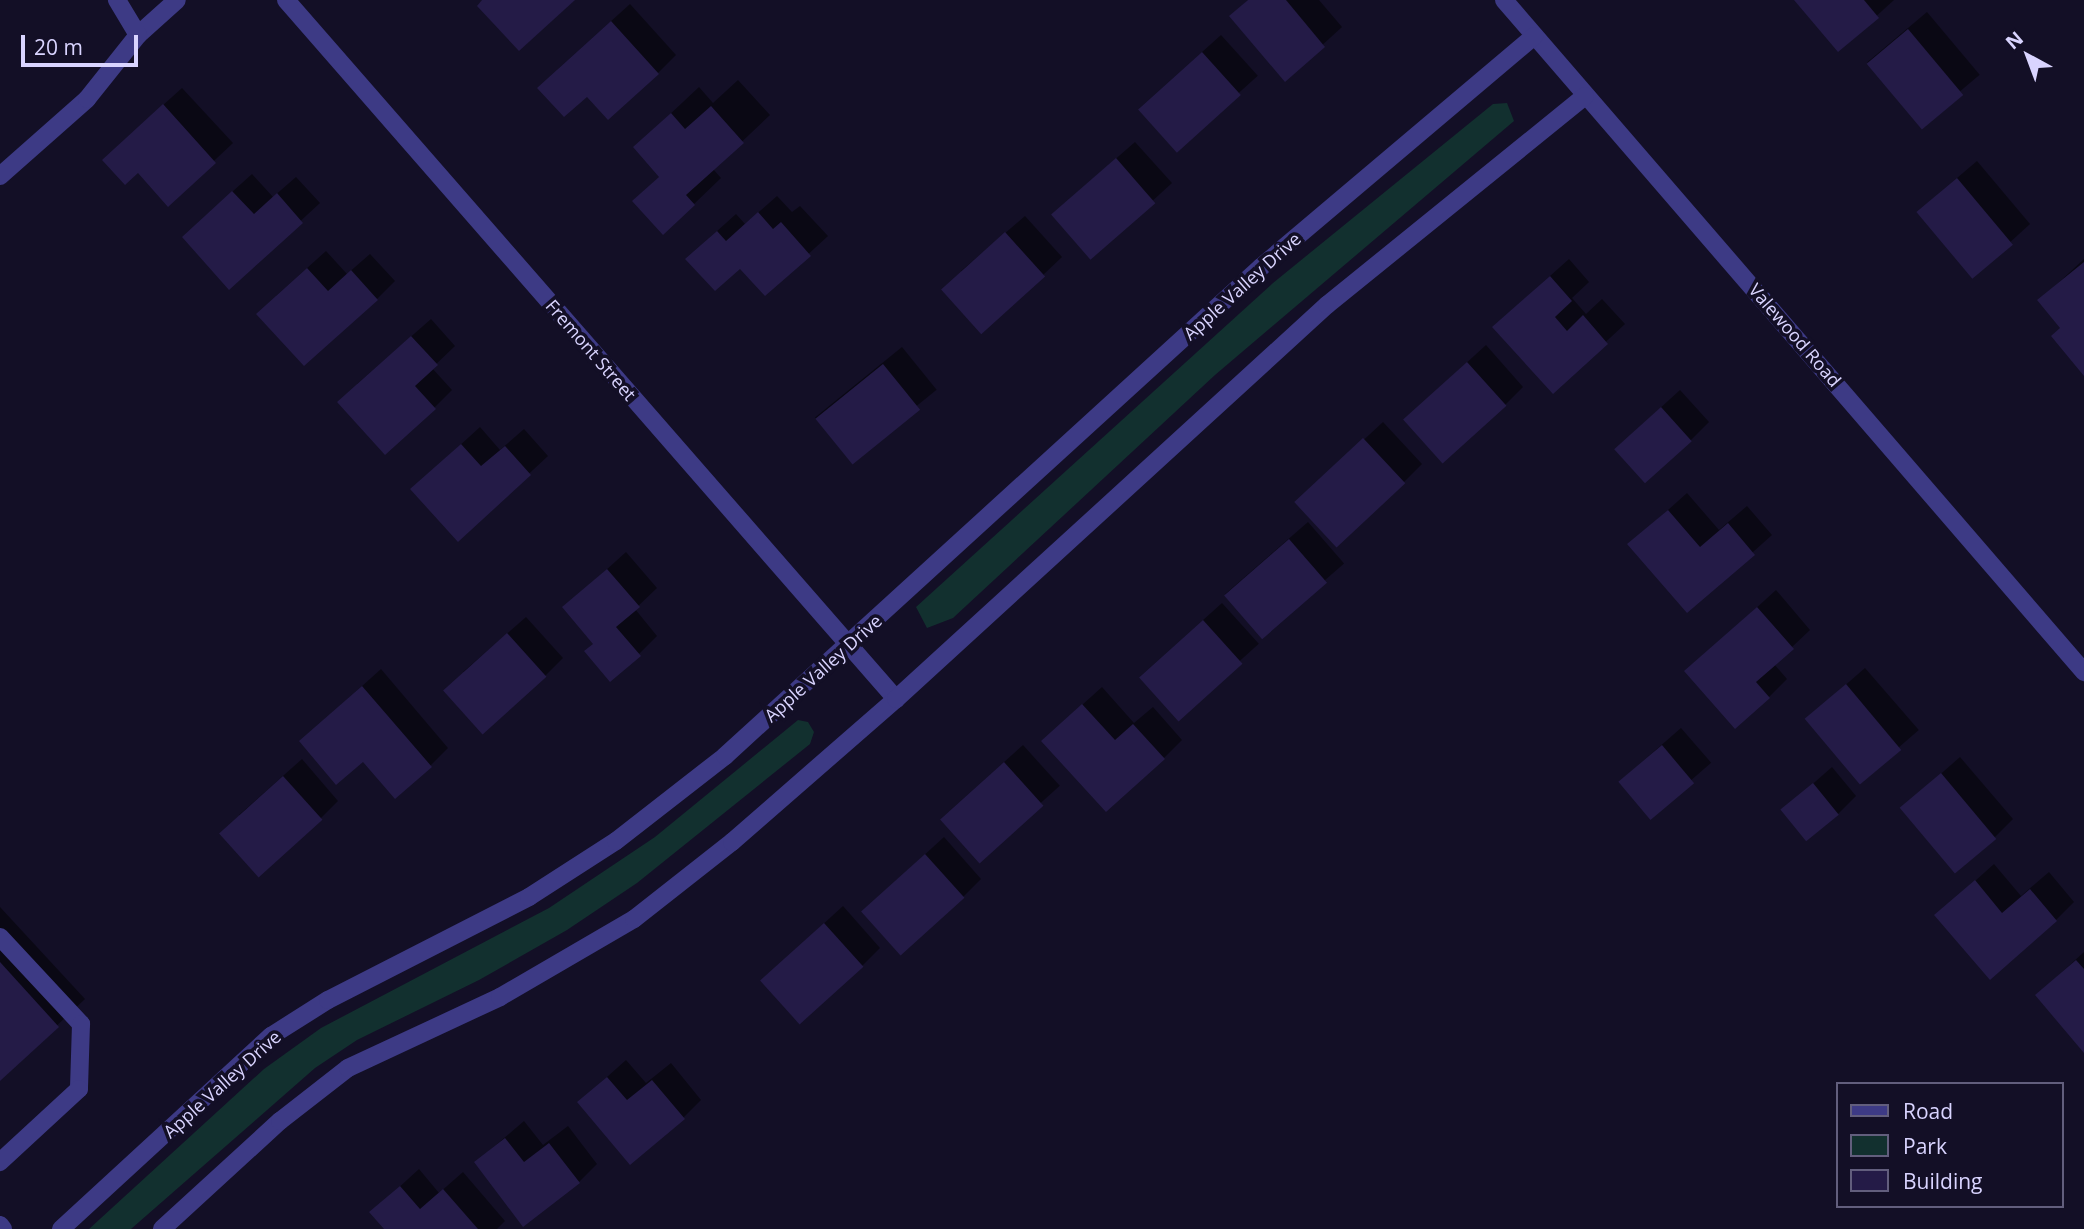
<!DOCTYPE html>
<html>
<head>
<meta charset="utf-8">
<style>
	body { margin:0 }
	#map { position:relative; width:2084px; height:1229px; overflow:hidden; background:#130f26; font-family:"Open Sans",sans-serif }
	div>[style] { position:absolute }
	.green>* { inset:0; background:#12302f }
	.shadow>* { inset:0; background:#0007; transform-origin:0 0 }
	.building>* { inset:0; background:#241b47; transform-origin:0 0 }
	.lane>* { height:18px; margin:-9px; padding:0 9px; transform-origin:9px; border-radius:9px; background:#3d3a85 }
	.street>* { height:18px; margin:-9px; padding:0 9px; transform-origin:9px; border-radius:9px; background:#3d3a85 }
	span { translate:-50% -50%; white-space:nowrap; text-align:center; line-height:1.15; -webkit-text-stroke:7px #130f26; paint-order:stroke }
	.street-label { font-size:18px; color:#d9d4ff }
	.legend { position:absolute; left:1836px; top:1082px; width:228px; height:126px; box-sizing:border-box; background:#130f26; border:2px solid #625e7d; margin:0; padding:9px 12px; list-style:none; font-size:21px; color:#d9d4ff }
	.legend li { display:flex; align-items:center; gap:14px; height:35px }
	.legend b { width:35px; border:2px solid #625e7d }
	.north { position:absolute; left:1993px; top:21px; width:70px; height:70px; -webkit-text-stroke:5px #130f26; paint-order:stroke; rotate:319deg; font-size:19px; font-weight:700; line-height:28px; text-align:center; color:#d9d4ff }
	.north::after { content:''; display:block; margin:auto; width:24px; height:32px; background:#d9d4ff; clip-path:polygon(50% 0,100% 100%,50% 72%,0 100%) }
	.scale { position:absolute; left:21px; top:35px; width:117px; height:32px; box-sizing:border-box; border:4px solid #d9d4ff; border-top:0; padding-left:9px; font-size:21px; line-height:24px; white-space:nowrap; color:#d9d4ff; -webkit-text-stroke:5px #130f26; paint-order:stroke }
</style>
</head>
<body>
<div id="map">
	<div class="green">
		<div style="clip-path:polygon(1507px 103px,1514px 121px,1215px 375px,953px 618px,927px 628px,916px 607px,1273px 283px,1493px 104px)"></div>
		<div style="clip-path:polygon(798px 720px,808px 722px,814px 732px,810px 744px,637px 883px,567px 930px,479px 980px,357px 1040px,315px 1068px,131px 1229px,89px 1229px,264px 1069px,321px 1028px,549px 908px,655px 837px)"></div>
	</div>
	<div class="shadow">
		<div style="clip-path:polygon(1248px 0,1319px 0,1342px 27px,1285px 79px,1231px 17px)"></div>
		<div style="clip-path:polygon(1796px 0,1894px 0,1839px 50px)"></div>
		<div style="clip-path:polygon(630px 4px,676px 55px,658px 73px,587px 94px,557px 70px)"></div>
		<div style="left:1927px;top:12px;width:82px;height:78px;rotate:50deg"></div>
		<div style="left:1221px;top:35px;width:55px;height:110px;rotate:48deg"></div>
		<div style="clip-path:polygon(738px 80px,770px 115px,713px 169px,721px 178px,694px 204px,635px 147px,699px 87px,713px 103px)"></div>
		<div style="clip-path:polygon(182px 88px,233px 143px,168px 204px,138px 171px,122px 142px)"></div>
		<div style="clip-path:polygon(1135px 142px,1172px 183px,1091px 257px,1072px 197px)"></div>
		<div style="clip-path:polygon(1977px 161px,2030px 224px,1973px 276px,1937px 195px)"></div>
		<div style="clip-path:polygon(252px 174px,273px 197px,296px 177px,320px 203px,229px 287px,202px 219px)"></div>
		<div style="clip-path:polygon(777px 196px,792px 212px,800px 206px,828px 236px,765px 294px,741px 266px,706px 241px,736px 214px,745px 224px)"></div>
		<div style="clip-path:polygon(1025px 216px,1062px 257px,1043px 275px,961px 271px)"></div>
		<div style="clip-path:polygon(326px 251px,347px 274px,370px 254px,395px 281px,377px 299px,276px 296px)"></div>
		<div style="clip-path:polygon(1569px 259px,1589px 282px,1572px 298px,1586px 314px,1602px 299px,1625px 324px,1553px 391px,1513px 309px)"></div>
		<div style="clip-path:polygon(2084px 259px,2084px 373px,2062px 328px,2040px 300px)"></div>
		<div style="clip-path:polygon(431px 319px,455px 346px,432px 368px,452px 390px,434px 408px,357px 384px)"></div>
		<div style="clip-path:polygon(1486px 345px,1523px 387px,1505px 405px,1405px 419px)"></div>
		<div style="left:902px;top:347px;width:55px;height:112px;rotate:51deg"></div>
		<div style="clip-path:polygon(1680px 390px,1709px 422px,1691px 440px,1635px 431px)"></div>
		<div style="clip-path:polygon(1383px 422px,1422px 464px,1404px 482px,1315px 485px)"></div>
		<div style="clip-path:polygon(480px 427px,500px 450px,524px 429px,548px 456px,458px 540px,412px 489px)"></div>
		<div style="clip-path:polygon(1687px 493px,1719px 530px,1747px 506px,1772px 535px,1687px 611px,1630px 544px)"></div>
		<div style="left:1308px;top:522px;width:55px;height:110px;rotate:49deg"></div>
		<div style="clip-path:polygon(626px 552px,657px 588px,635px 609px,657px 636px,639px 654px,595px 643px,564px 608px)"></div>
		<div style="clip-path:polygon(1776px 590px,1810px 630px,1774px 664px,1787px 679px,1769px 697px,1687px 671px)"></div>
		<div style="left:1222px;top:603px;width:55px;height:110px;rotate:48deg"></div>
		<div style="clip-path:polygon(526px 617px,563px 658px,545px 676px,463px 672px)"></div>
		<div style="left:1865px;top:668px;width:82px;height:77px;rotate:49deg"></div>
		<div style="clip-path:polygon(381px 669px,448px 748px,430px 766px,363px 759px,301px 741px)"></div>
		<div style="clip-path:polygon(1102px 687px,1134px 723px,1153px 707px,1182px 740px,1164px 758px,1062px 723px)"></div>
		<div style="left:1681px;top:728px;width:46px;height:81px;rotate:49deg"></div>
		<div style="left:1023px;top:745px;width:55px;height:110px;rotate:48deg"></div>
		<div style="clip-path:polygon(1960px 757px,2013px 819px,1995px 837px,1902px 808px)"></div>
		<div style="clip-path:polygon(302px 759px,338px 801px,320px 819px,239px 815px)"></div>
		<div style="clip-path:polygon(1832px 767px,1856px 796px,1838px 814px,1783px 810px)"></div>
		<div style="clip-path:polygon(944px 837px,981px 879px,963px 897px,863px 911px)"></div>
		<div style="clip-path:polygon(1994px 864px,2021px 896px,2049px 872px,2074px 902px,2056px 920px,1937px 915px)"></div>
		<div style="clip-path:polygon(843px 906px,880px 948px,862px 966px,762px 980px)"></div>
		<div style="clip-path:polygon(0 907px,85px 999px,0 1079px)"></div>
		<div style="clip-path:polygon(2084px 952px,2084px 1050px,2037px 995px)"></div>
		<div style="clip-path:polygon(626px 1060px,646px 1083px,671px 1063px,701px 1100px,683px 1118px,579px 1102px)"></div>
		<div style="clip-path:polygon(524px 1121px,543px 1145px,568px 1126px,597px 1164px,579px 1182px,476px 1162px)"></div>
		<div style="clip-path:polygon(419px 1169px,439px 1193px,463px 1172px,505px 1221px,497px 1229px,386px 1229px,372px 1212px)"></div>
	</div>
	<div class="building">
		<div style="clip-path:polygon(575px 0,519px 51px,477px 6px,482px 0)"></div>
		<div style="clip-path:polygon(1248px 0,1286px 0,1325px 47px,1285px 82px,1229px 16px)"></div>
		<div style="clip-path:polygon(1794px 0,1864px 0,1879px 18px,1838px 52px)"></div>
		<div style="clip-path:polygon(611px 21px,659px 74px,608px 120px,587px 97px,564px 117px,537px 88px)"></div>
		<div style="left:1908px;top:29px;width:86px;height:54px;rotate:50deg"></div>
		<div style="left:1202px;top:52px;width:58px;height:86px;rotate:48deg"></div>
		<div style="clip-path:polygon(163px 104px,216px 163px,168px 207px,138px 173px,125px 185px,102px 160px)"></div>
		<div style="clip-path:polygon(711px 106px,744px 143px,686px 195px,695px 205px,663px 235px,632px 201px,659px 177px,633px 147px,671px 113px,685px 129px)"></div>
		<div style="left:1116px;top:158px;width:60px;height:86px;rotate:49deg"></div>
		<div style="left:1957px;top:178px;width:87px;height:53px;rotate:50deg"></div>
		<div style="clip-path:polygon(232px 191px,254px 214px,277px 193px,303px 223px,229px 290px,182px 237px)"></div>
		<div style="clip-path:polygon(758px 212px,773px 229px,781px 222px,811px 256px,765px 296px,740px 269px,715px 291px,685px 259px,717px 231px,726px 241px)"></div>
		<div style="left:1005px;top:232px;width:60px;height:86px;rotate:48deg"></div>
		<div style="clip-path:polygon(2084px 262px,2084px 376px,2051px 336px,2060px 328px,2037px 300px)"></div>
		<div style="clip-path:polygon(307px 268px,328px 291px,351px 270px,378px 300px,304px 366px,256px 314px)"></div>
		<div style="clip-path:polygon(1550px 276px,1572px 301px,1555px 317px,1567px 331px,1583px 315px,1608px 344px,1553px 394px,1492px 327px)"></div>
		<div style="clip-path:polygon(411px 336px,438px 365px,415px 386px,436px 409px,385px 455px,337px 402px)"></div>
		<div style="left:1467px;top:362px;width:59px;height:86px;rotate:48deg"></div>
		<div style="left:883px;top:364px;width:59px;height:87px;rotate:51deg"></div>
		<div style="left:1661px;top:407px;width:46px;height:63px;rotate:48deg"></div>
		<div style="left:1363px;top:438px;width:62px;height:94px;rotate:47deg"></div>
		<div style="clip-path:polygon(461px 444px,481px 466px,505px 446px,531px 475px,458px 542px,410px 489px)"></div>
		<div style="clip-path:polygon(1668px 510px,1700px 547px,1728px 523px,1755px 555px,1687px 613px,1627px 544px)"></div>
		<div style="left:1289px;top:539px;width:58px;height:86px;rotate:49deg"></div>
		<div style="clip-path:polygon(607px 569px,640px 607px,616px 627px,641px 656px,610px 682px,584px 651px,593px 644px,562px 607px)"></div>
		<div style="clip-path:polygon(1757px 607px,1794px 649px,1756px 682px,1770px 698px,1735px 729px,1684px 671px)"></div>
		<div style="left:1203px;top:620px;width:59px;height:86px;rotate:48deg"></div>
		<div style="left:507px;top:633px;width:59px;height:86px;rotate:48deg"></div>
		<div style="left:1846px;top:684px;width:86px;height:54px;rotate:50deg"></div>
		<div style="clip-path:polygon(362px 686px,432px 767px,395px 799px,363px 762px,336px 785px,299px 741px)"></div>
		<div style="clip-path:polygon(1082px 704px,1115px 740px,1133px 724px,1165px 759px,1106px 812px,1041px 741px)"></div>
		<div style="left:1662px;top:745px;width:50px;height:57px;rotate:50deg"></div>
		<div style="left:1004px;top:762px;width:59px;height:86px;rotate:48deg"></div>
		<div style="left:1941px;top:773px;width:86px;height:54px;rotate:50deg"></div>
		<div style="left:283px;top:776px;width:59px;height:86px;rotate:48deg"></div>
		<div style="left:1813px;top:783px;width:41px;height:42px;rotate:51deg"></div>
		<div style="left:925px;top:854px;width:59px;height:86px;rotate:48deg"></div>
		<div style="clip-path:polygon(1975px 880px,2002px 913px,2030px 889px,2057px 921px,1990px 980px,1934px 915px)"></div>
		<div style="left:824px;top:923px;width:59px;height:86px;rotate:48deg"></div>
		<div style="clip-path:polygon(2076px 960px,2084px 969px,2084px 1053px,2035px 995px)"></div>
		<div style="clip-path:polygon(0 962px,59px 1027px,0 1081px)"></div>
		<div style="clip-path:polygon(607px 1077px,627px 1100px,652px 1080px,685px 1119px,630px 1165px,577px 1102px)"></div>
		<div style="clip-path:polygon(505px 1138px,524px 1162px,549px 1143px,580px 1183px,523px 1227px,474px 1162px)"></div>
		<div style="clip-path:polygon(400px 1186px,420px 1209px,443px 1189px,478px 1229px,384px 1229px,369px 1212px)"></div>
	</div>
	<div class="lane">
		<div style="left:138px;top:35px;width:52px;rotate:-41.9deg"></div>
		<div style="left:0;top:176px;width:116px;rotate:-41.5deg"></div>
		<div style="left:87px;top:99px;width:82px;rotate:-51.4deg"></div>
		<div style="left:138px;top:35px;width:41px;rotate:-121deg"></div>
		<div style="left:0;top:937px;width:119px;rotate:47deg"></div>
		<div style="left:81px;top:1024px;width:65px;rotate:91.8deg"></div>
		<div style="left:79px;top:1089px;width:108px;rotate:137.3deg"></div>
		<div style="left:0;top:1225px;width:5px;rotate:53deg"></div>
	</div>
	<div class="street">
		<div style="left:286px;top:0;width:928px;rotate:48.89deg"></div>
		<div style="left:1504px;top:0;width:888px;rotate:49.2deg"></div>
		<div style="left:61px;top:1229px;width:285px;rotate:-42.6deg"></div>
		<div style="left:271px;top:1036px;width:67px;rotate:-32.3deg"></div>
		<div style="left:328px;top:1000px;width:226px;rotate:-27.1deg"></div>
		<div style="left:529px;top:897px;width:103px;rotate:-32.8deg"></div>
		<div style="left:616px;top:841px;width:138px;rotate:-37.9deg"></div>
		<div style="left:725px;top:756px;width:726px;rotate:-42.37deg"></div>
		<div style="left:1261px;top:267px;width:358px;rotate:-40.2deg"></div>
		<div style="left:162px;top:1229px;width:160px;rotate:-42.5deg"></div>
		<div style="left:280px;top:1121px;width:86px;rotate:-37.9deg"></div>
		<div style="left:348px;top:1068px;width:168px;rotate:-25deg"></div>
		<div style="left:500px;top:997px;width:155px;rotate:-30.2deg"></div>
		<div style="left:634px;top:919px;width:125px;rotate:-38.2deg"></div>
		<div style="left:732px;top:842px;width:218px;rotate:-41.1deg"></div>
		<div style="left:896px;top:699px;width:584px;rotate:-42.43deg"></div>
		<div style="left:1327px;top:305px;width:332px;rotate:-39deg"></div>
	</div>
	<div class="street-label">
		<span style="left:1242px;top:286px;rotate:-42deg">Apple Valley Drive</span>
		<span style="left:1795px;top:335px;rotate:49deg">Valewood Road</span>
		<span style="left:591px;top:350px;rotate:49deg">Fremont Street</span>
		<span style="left:823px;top:668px;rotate:-42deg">Apple Valley Drive</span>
		<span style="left:222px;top:1084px;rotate:-42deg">Apple Valley Drive</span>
	</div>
	<ul class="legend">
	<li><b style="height:9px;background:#3d3a85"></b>Road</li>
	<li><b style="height:19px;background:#12302f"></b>Park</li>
	<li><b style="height:19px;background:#241b47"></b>Building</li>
	</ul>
	<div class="north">N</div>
	<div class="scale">20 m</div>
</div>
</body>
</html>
